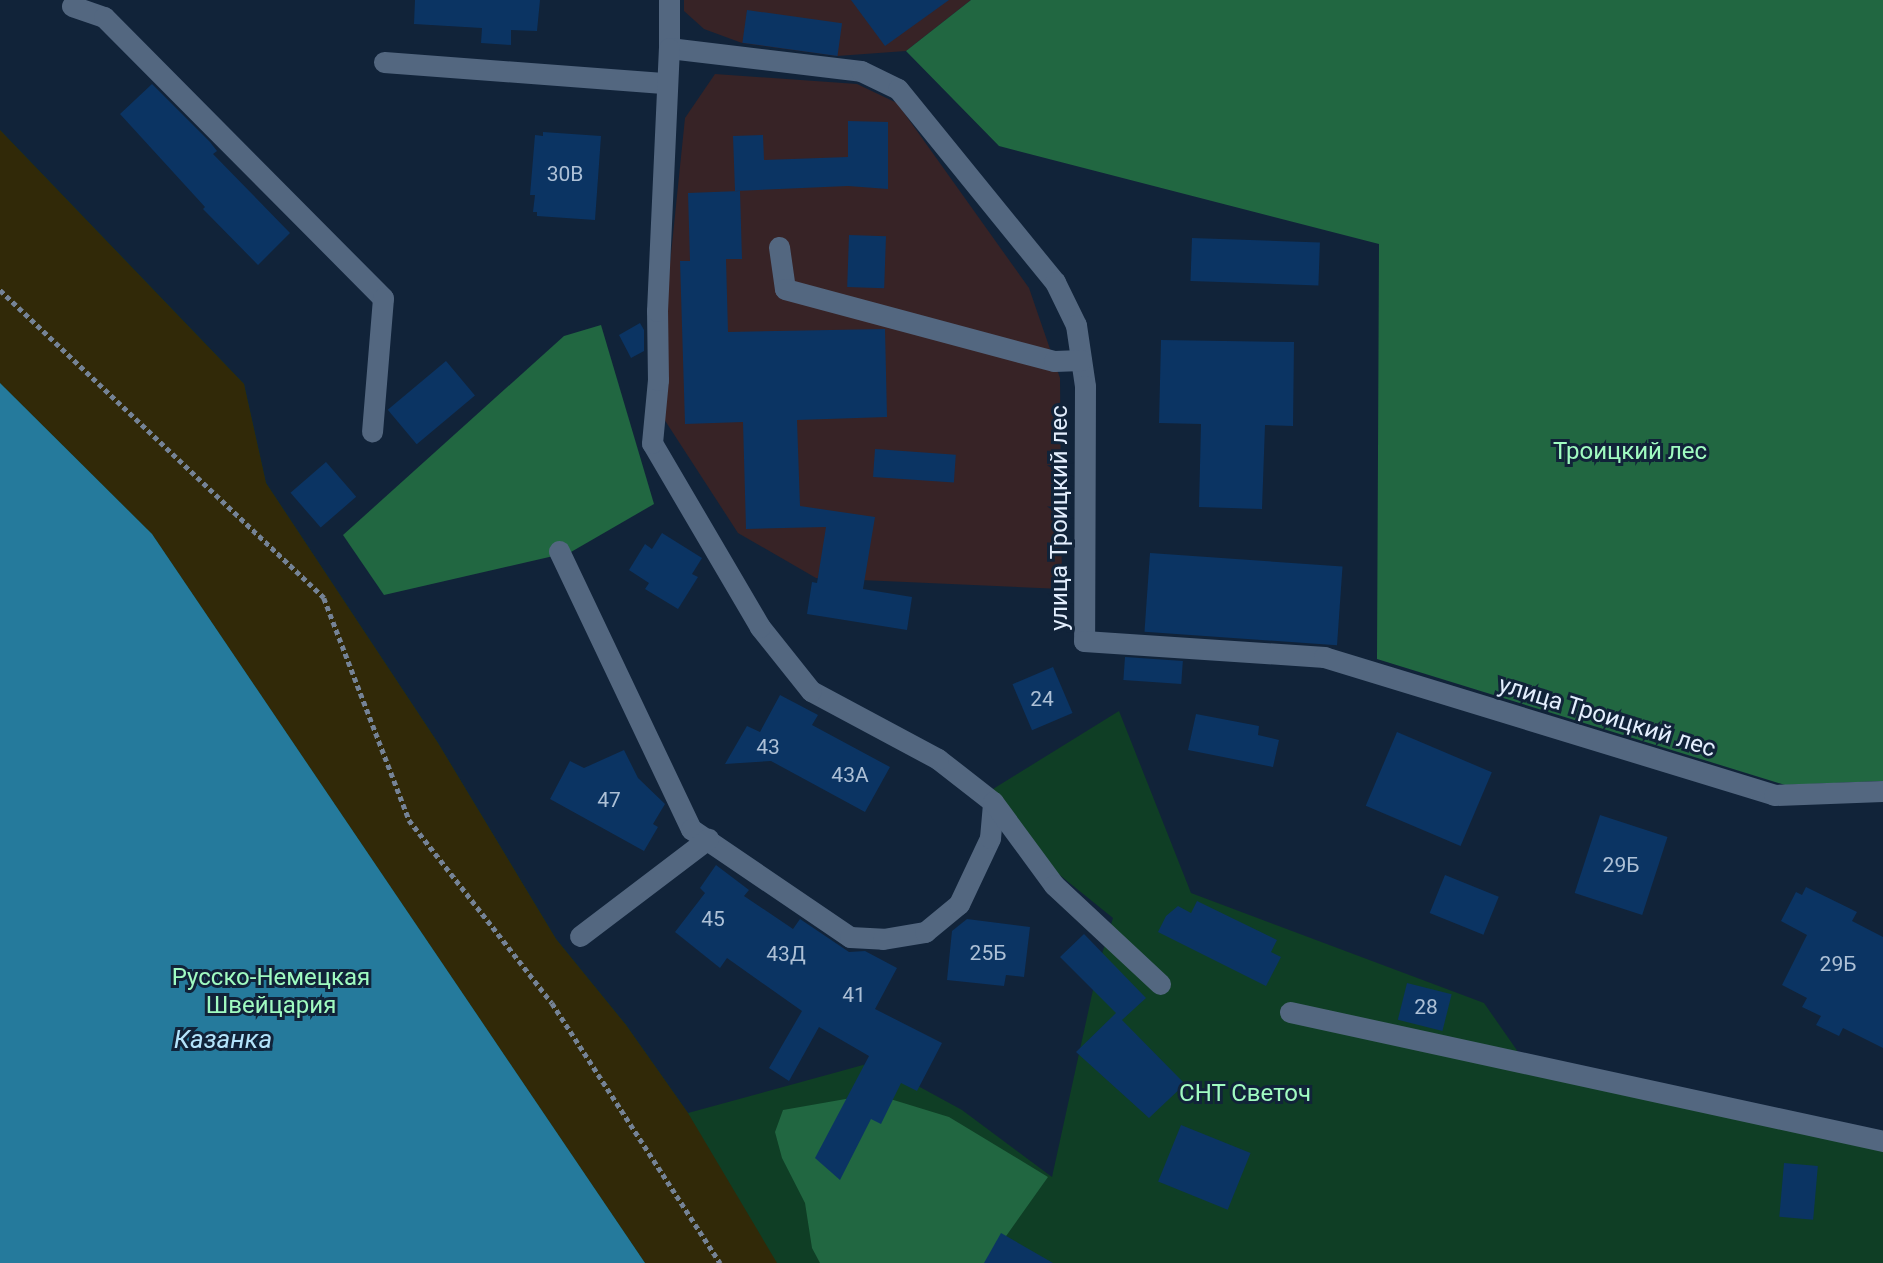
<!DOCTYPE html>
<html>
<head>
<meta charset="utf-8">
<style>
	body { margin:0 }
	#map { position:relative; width:1883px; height:1263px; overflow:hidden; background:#112339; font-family:Roboto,sans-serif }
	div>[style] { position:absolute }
	.industrial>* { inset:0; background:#372326 }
	.green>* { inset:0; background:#0f3e25 }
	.forest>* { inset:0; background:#216741 }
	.sand>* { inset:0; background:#312908 }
	.water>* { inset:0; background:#257a9c }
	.building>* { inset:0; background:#0b3463; transform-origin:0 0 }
	.path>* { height:4.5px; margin-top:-2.25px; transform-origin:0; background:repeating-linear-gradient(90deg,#758396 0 5px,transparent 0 8.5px) }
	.minor>* { height:21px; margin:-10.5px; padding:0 10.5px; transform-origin:10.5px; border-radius:10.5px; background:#536780 }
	span { translate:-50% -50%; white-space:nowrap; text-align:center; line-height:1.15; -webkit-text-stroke:6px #112339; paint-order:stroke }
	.number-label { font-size:21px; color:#adc0d6 }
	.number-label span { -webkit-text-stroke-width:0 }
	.park-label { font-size:24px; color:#a0fbc1 }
	.street-label { font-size:24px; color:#e3eefd }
	.water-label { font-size:26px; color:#b4e4fb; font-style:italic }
</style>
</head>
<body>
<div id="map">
	<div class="industrial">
		<div style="clip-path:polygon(684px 0,971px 0,906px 51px,837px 56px,742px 43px,704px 29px,684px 11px)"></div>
		<div style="clip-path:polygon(715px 74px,857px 84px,897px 103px,1029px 288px,1060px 378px,1062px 589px,816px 578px,738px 533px,664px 419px,663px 332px,685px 118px)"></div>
	</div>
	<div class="green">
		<div style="clip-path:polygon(0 130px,244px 384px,266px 483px,438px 743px,556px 939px,626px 1025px,688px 1113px,874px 1062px,962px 1110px,1052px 1177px,1098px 967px,1113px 918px,1046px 864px,993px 789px,1119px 711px,1191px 893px,1484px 1003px,1528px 1066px,1883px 1147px,1883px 1263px,0 1263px)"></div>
	</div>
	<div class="forest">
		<div style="clip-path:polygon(971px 0,1883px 0,1883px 781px,1785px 785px,1377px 659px,1379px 244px,999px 146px,906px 51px)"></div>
		<div style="clip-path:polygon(601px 325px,654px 504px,571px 552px,384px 595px,343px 535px,564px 336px)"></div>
		<div style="clip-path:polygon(874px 1094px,949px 1117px,1048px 1177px,987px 1263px,820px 1263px,812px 1248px,805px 1203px,782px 1158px,775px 1132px,783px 1110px)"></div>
	</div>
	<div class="sand">
		<div style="clip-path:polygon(0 130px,244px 384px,266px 483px,438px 743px,556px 939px,626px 1025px,688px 1113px,777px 1263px,645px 1263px,152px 534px,0 383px)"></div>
	</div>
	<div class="water">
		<div style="clip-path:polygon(0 383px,152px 534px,645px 1263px,0 1263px)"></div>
	</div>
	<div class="building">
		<div style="clip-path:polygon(415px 0,540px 0,537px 31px,511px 30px,511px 45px,481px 43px,482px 28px,414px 24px)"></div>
		<div style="clip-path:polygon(851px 0,949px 0,885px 46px)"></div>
		<div style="left:747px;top:10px;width:96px;height:33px;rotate:8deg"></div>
		<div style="clip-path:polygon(152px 84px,210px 142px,217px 151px,213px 154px,290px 233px,258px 265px,203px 209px,205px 207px,120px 114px)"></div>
		<div style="clip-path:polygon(848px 121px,888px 122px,888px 189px,848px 186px,735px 191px,733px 136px,763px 135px,764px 160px,848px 157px)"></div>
		<div style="clip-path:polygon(543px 132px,601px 136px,595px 220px,537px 216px,537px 212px,533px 212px,535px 195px,530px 195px,535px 135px,543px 136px)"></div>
		<div style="clip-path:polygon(740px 191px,742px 259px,726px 259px,728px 332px,885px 329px,887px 417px,797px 420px,800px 506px,875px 517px,863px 589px,912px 597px,907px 630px,807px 614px,812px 582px,817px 583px,826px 527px,746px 529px,743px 422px,685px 424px,680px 261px,690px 261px,688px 193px)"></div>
		<div style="left:849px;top:235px;width:37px;height:52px;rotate:2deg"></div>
		<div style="left:1192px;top:238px;width:128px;height:43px;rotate:2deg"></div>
		<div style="clip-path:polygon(640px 323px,644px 330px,644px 351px,631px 358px,619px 335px)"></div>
		<div style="clip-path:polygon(1161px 340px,1294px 342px,1293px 426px,1265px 425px,1262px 509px,1199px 507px,1201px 424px,1159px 423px)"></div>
		<div style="left:446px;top:361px;width:45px;height:76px;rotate:50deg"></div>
		<div style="left:875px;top:449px;width:81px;height:28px;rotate:4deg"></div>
		<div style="left:326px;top:462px;width:46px;height:47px;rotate:49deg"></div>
		<div style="clip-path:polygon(662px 533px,702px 558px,692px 574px,698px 577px,678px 609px,645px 589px,649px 583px,629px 570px,645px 544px,652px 549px)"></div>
		<div style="left:1150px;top:553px;width:193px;height:79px;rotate:4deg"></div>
		<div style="left:1125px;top:657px;width:58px;height:23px;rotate:4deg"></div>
		<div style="left:1053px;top:667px;width:50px;height:44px;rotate:67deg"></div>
		<div style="clip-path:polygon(780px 695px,818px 715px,812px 725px,890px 767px,865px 812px,771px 761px,725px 764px,747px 726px,760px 732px)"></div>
		<div style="clip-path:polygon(1196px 714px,1259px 726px,1258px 735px,1279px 740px,1273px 767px,1188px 750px)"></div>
		<div style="left:1397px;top:732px;width:103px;height:80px;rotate:23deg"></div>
		<div style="clip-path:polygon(624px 750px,638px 778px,665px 804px,653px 824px,658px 827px,644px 851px,550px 799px,570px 761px,584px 768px)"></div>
		<div style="left:1600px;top:815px;width:71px;height:82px;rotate:18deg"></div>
		<div style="clip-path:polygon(716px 865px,749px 890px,744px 896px,793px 929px,800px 919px,849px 952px,865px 951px,897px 968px,875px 1009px,942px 1043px,917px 1091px,901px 1083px,881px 1124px,871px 1119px,840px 1180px,815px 1158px,869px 1056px,819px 1027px,789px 1081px,769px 1068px,802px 1011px,727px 958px,720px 968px,675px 932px,705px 893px,700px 888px)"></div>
		<div style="left:1445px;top:875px;width:58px;height:41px;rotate:22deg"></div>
		<div style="clip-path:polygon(1806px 887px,1857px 912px,1852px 921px,1883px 937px,1883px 1048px,1843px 1028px,1839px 1036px,1816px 1025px,1821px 1016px,1802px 1007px,1807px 998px,1782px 985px,1807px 935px,1781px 921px,1796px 892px,1802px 895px)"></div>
		<div style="clip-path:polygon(1197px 901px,1277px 940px,1271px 952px,1281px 957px,1266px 986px,1158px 932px,1166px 916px,1178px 906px,1191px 913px)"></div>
		<div style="clip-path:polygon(967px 919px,1030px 927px,1024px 977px,1006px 975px,1004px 986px,947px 980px,952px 931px)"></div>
		<div style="clip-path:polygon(1084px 934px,1146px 998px,1122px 1020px,1185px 1084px,1149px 1118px,1076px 1052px,1116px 1013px,1060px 957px)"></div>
		<div style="left:1407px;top:983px;width:46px;height:38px;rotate:14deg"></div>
		<div style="left:1181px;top:1125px;width:75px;height:61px;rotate:22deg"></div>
		<div style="left:1784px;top:1163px;width:34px;height:54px;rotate:5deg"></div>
		<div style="clip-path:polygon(1001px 1233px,1053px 1263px,984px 1263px)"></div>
	</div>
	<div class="path">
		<div style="left:0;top:290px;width:447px;rotate:43.5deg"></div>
		<div style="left:324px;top:598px;width:238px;rotate:69deg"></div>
		<div style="left:409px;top:820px;width:232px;rotate:52deg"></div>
		<div style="left:552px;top:1003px;width:310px;rotate:57.1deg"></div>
	</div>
	<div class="minor">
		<div style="left:669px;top:0;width:48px;rotate:90deg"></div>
		<div style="left:669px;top:48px;width:193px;rotate:6.8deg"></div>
		<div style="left:861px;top:71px;width:41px;rotate:25.9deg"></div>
		<div style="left:898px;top:89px;width:249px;rotate:50.9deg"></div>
		<div style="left:1055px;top:282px;width:48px;rotate:64deg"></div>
		<div style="left:1076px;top:325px;width:62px;rotate:81.6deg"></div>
		<div style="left:1085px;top:386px;width:255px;rotate:90.2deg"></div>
		<div style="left:1084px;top:641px;width:241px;rotate:3.8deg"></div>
		<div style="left:1324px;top:657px;width:471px;rotate:17deg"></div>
		<div style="left:1774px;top:795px;width:109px;rotate:-2.1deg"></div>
		<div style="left:72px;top:6px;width:34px;rotate:19deg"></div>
		<div style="left:104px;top:17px;width:396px;rotate:45.2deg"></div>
		<div style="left:383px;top:298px;width:134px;rotate:94.7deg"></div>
		<div style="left:384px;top:62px;width:283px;rotate:4.3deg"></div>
		<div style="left:779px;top:247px;width:42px;rotate:81.9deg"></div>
		<div style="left:785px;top:289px;width:278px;rotate:15deg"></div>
		<div style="left:1054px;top:361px;width:27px;rotate:-2deg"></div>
		<div style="left:559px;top:551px;width:308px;rotate:64.6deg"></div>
		<div style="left:691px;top:829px;width:192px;rotate:34.2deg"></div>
		<div style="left:850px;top:937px;width:33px;rotate:3deg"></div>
		<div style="left:883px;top:939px;width:43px;rotate:-9.5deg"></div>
		<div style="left:925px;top:932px;width:44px;rotate:-39.5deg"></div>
		<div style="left:959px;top:904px;width:73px;rotate:-64.8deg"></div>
		<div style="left:990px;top:838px;width:36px;rotate:-85deg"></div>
		<div style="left:993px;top:802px;width:70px;rotate:-142deg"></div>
		<div style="left:938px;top:759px;width:144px;rotate:-151.8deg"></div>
		<div style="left:811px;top:691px;width:82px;rotate:-128.6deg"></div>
		<div style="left:760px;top:627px;width:213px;rotate:-120.4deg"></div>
		<div style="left:652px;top:443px;width:63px;rotate:-84.6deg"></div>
		<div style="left:658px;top:380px;width:69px;rotate:-90.8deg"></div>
		<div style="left:657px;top:311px;width:263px;rotate:-87.4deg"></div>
		<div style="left:993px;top:802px;width:103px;rotate:53.7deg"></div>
		<div style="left:1054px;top:885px;width:145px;rotate:43deg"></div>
		<div style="left:580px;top:936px;width:161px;rotate:-37.2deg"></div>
		<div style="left:1290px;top:1012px;width:607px;rotate:12.27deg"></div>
	</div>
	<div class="number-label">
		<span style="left:565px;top:174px">30В</span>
		<span style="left:1042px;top:699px">24</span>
		<span style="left:768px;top:747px">43</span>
		<span style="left:850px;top:775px">43А</span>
		<span style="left:609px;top:800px">47</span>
		<span style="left:1621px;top:865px">29Б</span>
		<span style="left:713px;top:919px">45</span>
		<span style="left:988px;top:953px">25Б</span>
		<span style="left:786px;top:954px">43Д</span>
		<span style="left:1838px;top:964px">29Б</span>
		<span style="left:854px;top:995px">41</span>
		<span style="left:1426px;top:1007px">28</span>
	</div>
	<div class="park-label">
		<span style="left:1630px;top:452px">Троицкий лес</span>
		<span style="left:271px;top:992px">Русско-Немецкая<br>Швейцария</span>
		<span style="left:1245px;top:1094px">СНТ Светоч</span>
	</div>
	<div class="street-label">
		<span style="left:1060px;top:518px;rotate:-90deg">улица Троицкий лес</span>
		<span style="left:1607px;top:717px;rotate:17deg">улица Троицкий лес</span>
	</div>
	<div class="water-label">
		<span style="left:223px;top:1040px">Казанка</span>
	</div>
</div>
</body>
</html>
